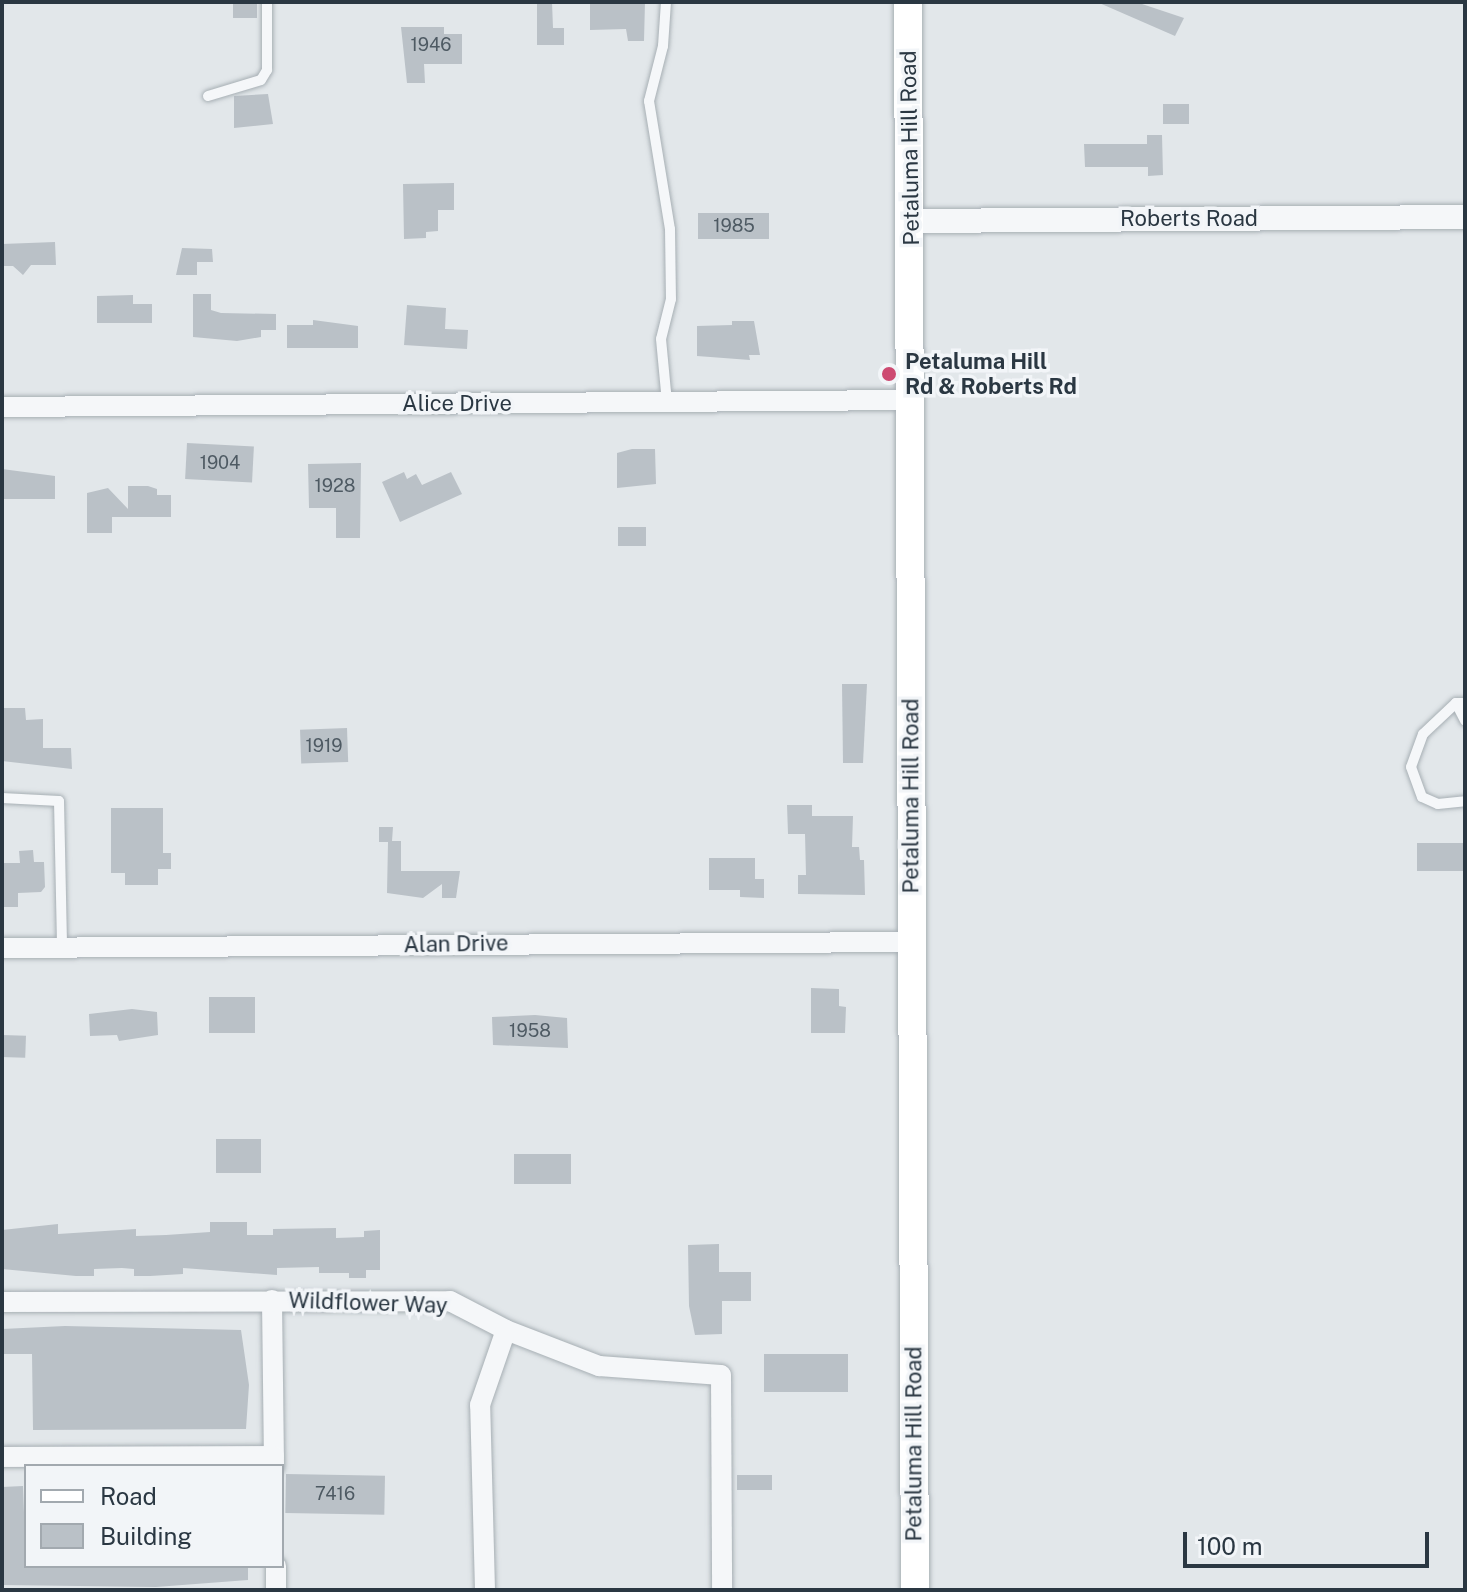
<!DOCTYPE html>
<html>
<head>
<meta charset="utf-8">
<style>
	body { margin:0 }
	#map { position:relative; width:1467px; height:1592px; overflow:hidden; background:#e2e7ea; font-family:"Public Sans",sans-serif }
	div>[style] { position:absolute }
	.building>* { inset:0; background:#bac1c7; transform-origin:0 0 }
	.roads { filter:drop-shadow(0 0 2px #a7afb4) drop-shadow(0 0 2px #a7afb4) }
	.service>* { height:10px; margin:-5px; padding:0 5px; transform-origin:5px; border-radius:5px; background:#f5f7f9 }
	.minor>* { height:20px; margin:-10px; padding:0 10px; transform-origin:10px; border-radius:10px; background:#f5f7f9 }
	.tertiary>* { height:24px; margin:-12px; padding:0 12px; transform-origin:12px; border-radius:12px; background:#f5f7f9 }
	.secondary>* { height:28px; margin:-14px; padding:0 14px; transform-origin:14px; border-radius:14px; background:#fff }
	.dots>* { width:22px; height:22px; translate:-50% -50%; box-sizing:border-box; border:4px solid #f2f5f8; border-radius:50% }
	span { translate:-50% -50%; white-space:nowrap; text-align:center; line-height:1.15; -webkit-text-stroke:7px #f2f5f8; paint-order:stroke }
	.number-label { font-size:18px; color:#4e5a63 }
	.number-label span { -webkit-text-stroke-width:0 }
	.street-label { font-size:22px; color:#2a3742 }
	.poi-label { font-size:22px; color:#2a3742; font-weight:700 }
	.left { translate:0 -50%; text-align:left }
	.frame { position:absolute; inset:0; border:4px solid #2a3742; pointer-events:none }
	.legend { position:absolute; left:24px; top:1464px; width:260px; height:104px; box-sizing:border-box; background:#f2f5f8; border:2px solid #a2a9af; margin:0; padding:10px 14px; list-style:none; font-size:24px; color:#2a3742 }
	.legend li { display:flex; align-items:center; gap:16px; height:40px }
	.legend b { width:40px; border:2px solid #a2a9af }
	.scale { position:absolute; left:1183px; top:1532px; width:246px; height:36px; box-sizing:border-box; border:4px solid #2a3742; border-top:0; padding-left:10px; font-size:24px; line-height:28px; white-space:nowrap; color:#2a3742; -webkit-text-stroke:6px #f2f5f8; paint-order:stroke }
</style>
</head>
<body>
<div id="map">
	<div class="building">
		<div style="left:233px;top:2px;width:24px;height:16px"></div>
		<div style="clip-path:polygon(537px 2px,552px 2px,553px 28px,564px 28px,564px 45px,537px 45px)"></div>
		<div style="clip-path:polygon(590px 2px,645px 2px,644px 41px,628px 41px,626px 29px,590px 30px)"></div>
		<div style="clip-path:polygon(1097px 2px,1136px 2px,1184px 18px,1175px 36px)"></div>
		<div style="clip-path:polygon(401px 27px,444px 27px,444px 34px,462px 34px,462px 64px,424px 64px,425px 83px,407px 83px)"></div>
		<div style="clip-path:polygon(268px 94px,273px 124px,234px 128px,234px 96px)"></div>
		<div style="left:1163px;top:104px;width:26px;height:20px"></div>
		<div style="clip-path:polygon(1147px 135px,1162px 135px,1163px 175px,1148px 176px,1148px 167px,1085px 167px,1084px 144px,1147px 144px)"></div>
		<div style="clip-path:polygon(454px 183px,454px 210px,438px 210px,438px 231px,426px 232px,426px 238px,404px 239px,403px 184px)"></div>
		<div style="left:769px;top:213px;width:26px;height:71px;rotate:90deg"></div>
		<div style="clip-path:polygon(55px 242px,56px 265px,31px 265px,23px 275px,13px 266px,2px 266px,2px 244px)"></div>
		<div style="clip-path:polygon(182px 248px,212px 249px,213px 262px,197px 262px,197px 275px,176px 275px)"></div>
		<div style="clip-path:polygon(193px 294px,211px 294px,211px 310px,221px 313px,276px 314px,276px 330px,261px 330px,261px 337px,237px 341px,193px 337px)"></div>
		<div style="clip-path:polygon(133px 295px,133px 304px,152px 304px,152px 323px,97px 323px,97px 296px)"></div>
		<div style="clip-path:polygon(407px 305px,446px 308px,445px 329px,468px 330px,467px 349px,404px 345px)"></div>
		<div style="clip-path:polygon(313px 320px,358px 326px,358px 348px,287px 348px,287px 325px,313px 325px)"></div>
		<div style="clip-path:polygon(732px 321px,754px 321px,760px 355px,749px 355px,750px 360px,697px 356px,697px 326px,732px 325px)"></div>
		<div style="left:187px;top:443px;width:67px;height:36px;rotate:3deg"></div>
		<div style="clip-path:polygon(632px 449px,655px 449px,656px 484px,617px 488px,617px 453px)"></div>
		<div style="clip-path:polygon(361px 463px,360px 538px,336px 538px,336px 508px,309px 508px,308px 464px)"></div>
		<div style="clip-path:polygon(2px 469px,55px 476px,55px 499px,2px 499px)"></div>
		<div style="clip-path:polygon(404px 472px,407px 479px,416px 474px,422px 485px,451px 472px,462px 494px,400px 522px,382px 482px)"></div>
		<div style="clip-path:polygon(128px 486px,148px 486px,157px 489px,157px 495px,171px 495px,171px 517px,112px 517px,112px 533px,87px 533px,87px 493px,108px 488px,128px 509px)"></div>
		<div style="left:646px;top:527px;width:19px;height:28px;rotate:90deg"></div>
		<div style="clip-path:polygon(842px 684px,867px 684px,863px 763px,843px 763px)"></div>
		<div style="clip-path:polygon(2px 708px,25px 708px,26px 720px,43px 719px,43px 748px,71px 748px,72px 769px,2px 761px)"></div>
		<div style="left:347px;top:728px;width:34px;height:47px;rotate:88deg"></div>
		<div style="clip-path:polygon(787px 805px,812px 805px,812px 816px,853px 816px,852px 847px,859px 847px,860px 860px,864px 860px,865px 895px,798px 894px,798px 875px,806px 875px,805px 834px,788px 834px)"></div>
		<div style="clip-path:polygon(111px 808px,163px 808px,163px 853px,171px 853px,171px 869px,158px 869px,158px 885px,125px 885px,125px 873px,111px 873px)"></div>
		<div style="clip-path:polygon(379px 827px,393px 827px,392px 841px,401px 841px,401px 871px,460px 871px,456px 898px,442px 898px,442px 884px,423px 898px,387px 893px,388px 842px,379px 842px)"></div>
		<div style="left:1465px;top:843px;width:28px;height:48px;rotate:90deg"></div>
		<div style="clip-path:polygon(33px 850px,34px 862px,44px 862px,45px 887px,41px 892px,18px 893px,18px 907px,2px 907px,2px 863px,20px 863px,19px 851px)"></div>
		<div style="clip-path:polygon(709px 858px,755px 858px,755px 879px,764px 879px,764px 898px,740px 897px,740px 890px,709px 890px)"></div>
		<div style="clip-path:polygon(811px 988px,839px 989px,839px 1006px,846px 1007px,845px 1033px,811px 1033px)"></div>
		<div style="left:209px;top:997px;width:46px;height:36px"></div>
		<div style="clip-path:polygon(132px 1009px,157px 1012px,158px 1035px,119px 1041px,117px 1035px,90px 1036px,89px 1014px)"></div>
		<div style="clip-path:polygon(535px 1015px,567px 1018px,568px 1048px,493px 1045px,492px 1017px)"></div>
		<div style="left:2px;top:1035px;width:24px;height:22px;rotate:2deg"></div>
		<div style="left:216px;top:1139px;width:45px;height:34px"></div>
		<div style="left:571px;top:1154px;width:30px;height:57px;rotate:90deg"></div>
		<div style="clip-path:polygon(210px 1222px,247px 1222px,247px 1235px,273px 1235px,273px 1229px,336px 1228px,336px 1238px,364px 1237px,364px 1231px,380px 1230px,380px 1270px,366px 1270px,366px 1278px,349px 1278px,349px 1273px,319px 1273px,319px 1267px,277px 1268px,277px 1275px,183px 1268px,183px 1274px,150px 1276px,134px 1276px,134px 1269px,122px 1268px,94px 1269px,94px 1276px,76px 1276px,2px 1269px,2px 1230px,58px 1224px,58px 1234px,136px 1229px,136px 1236px,166px 1235px,210px 1232px)"></div>
		<div style="clip-path:polygon(719px 1244px,719px 1272px,751px 1272px,751px 1301px,722px 1301px,722px 1334px,695px 1335px,689px 1306px,688px 1245px)"></div>
		<div style="clip-path:polygon(65px 1326px,241px 1330px,249px 1385px,246px 1429px,33px 1430px,32px 1354px,2px 1354px,2px 1329px)"></div>
		<div style="left:764px;top:1354px;width:84px;height:38px"></div>
		<div style="left:286px;top:1474px;width:99px;height:39px;rotate:1deg"></div>
		<div style="left:737px;top:1475px;width:35px;height:15px"></div>
		<div style="clip-path:polygon(23px 1486px,26px 1566px,248px 1566px,248px 1580px,156px 1587px,2px 1585px,2px 1487px)"></div>
	</div>
	<div class="roads">
		<div class="service">
			<div style="left:666px;top:2px;width:44px;rotate:93.9deg"></div>
			<div style="left:663px;top:46px;width:57px;rotate:104.3deg"></div>
			<div style="left:649px;top:101px;width:130px;rotate:80.7deg"></div>
			<div style="left:670px;top:229px;width:70px;rotate:89.2deg"></div>
			<div style="left:671px;top:299px;width:41px;rotate:104deg"></div>
			<div style="left:661px;top:339px;width:63px;rotate:84.6deg"></div>
			<div style="left:208px;top:96px;width:55px;rotate:-16.8deg"></div>
			<div style="left:261px;top:80px;width:12px;rotate:-59deg"></div>
			<div style="left:267px;top:70px;width:68px;rotate:-90deg"></div>
			<div style="left:1456px;top:703px;width:20px;rotate:63deg"></div>
			<div style="left:1465px;top:703px;width:9px;rotate:180deg"></div>
			<div style="left:1456px;top:703px;width:45px;rotate:136.8deg"></div>
			<div style="left:1423px;top:734px;width:35px;rotate:110deg"></div>
			<div style="left:1411px;top:767px;width:32px;rotate:70deg"></div>
			<div style="left:1422px;top:797px;width:17px;rotate:24deg"></div>
			<div style="left:1438px;top:804px;width:27px;rotate:-6deg"></div>
			<div style="left:2px;top:798px;width:57px;rotate:3deg"></div>
			<div style="left:59px;top:801px;width:147px;rotate:88.8deg"></div>
		</div>
		<div class="minor">
			<div style="left:2px;top:407px;width:911px;rotate:-0.44deg"></div>
			<div style="left:2px;top:948px;width:908px;rotate:-0.38deg"></div>
			<div style="left:272px;top:1300px;width:166px;rotate:89.3deg"></div>
			<div style="left:2px;top:1302px;width:448px;rotate:-0.1deg"></div>
			<div style="left:450px;top:1301px;width:63px;rotate:27.4deg"></div>
			<div style="left:506px;top:1330px;width:100px;rotate:21.2deg"></div>
			<div style="left:599px;top:1366px;width:122px;rotate:4.2deg"></div>
			<div style="left:721px;top:1375px;width:215px;rotate:89.7deg"></div>
			<div style="left:2px;top:1457px;width:272px;rotate:-0.2deg"></div>
			<div style="left:276px;top:1566px;width:24px;rotate:90deg"></div>
			<div style="left:485px;top:1590px;width:185px;rotate:-91.5deg"></div>
			<div style="left:480px;top:1405px;width:79px;rotate:-70.9deg"></div>
		</div>
		<div class="tertiary">
			<div style="left:912px;top:221px;width:553px;rotate:-0.41deg"></div>
		</div>
		<div class="secondary">
			<div style="left:908px;top:2px;width:1588px;rotate:89.75deg"></div>
		</div>
	</div>
	<div class="dots">
		<div style="left:889px;top:374px;background:#cd4a71"></div>
	</div>
	<div class="number-label">
		<span style="left:431px;top:45px">1946</span>
		<span style="left:734px;top:226px">1985</span>
		<span style="left:220px;top:463px">1904</span>
		<span style="left:335px;top:486px">1928</span>
		<span style="left:324px;top:746px">1919</span>
		<span style="left:530px;top:1031px">1958</span>
		<span style="left:335px;top:1494px">7416</span>
	</div>
	<div class="street-label">
		<span style="left:910px;top:148px;rotate:-91deg">Petaluma Hill Road</span>
		<span style="left:1189px;top:219px">Roberts Road</span>
		<span style="left:457px;top:404px">Alice Drive</span>
		<span style="left:911px;top:796px;rotate:-90deg">Petaluma Hill Road</span>
		<span style="left:456px;top:944px;rotate:-1deg">Alan Drive</span>
		<span style="left:368px;top:1303px;rotate:2deg">Wildflower Way</span>
		<span style="left:914px;top:1444px;rotate:-90deg">Petaluma Hill Road</span>
	</div>
	<div class="poi-label">
		<span class="left" style="left:905px;top:374px">Petaluma Hill<br>Rd &amp; Roberts Rd</span>
	</div>
	<div class="frame"></div>
	<ul class="legend">
	<li><b style="height:10px;background:#fff"></b>Road</li>
	<li><b style="height:22px;background:#bac1c7"></b>Building</li>
	</ul>
	<div class="scale">100 m</div>
</div>
</body>
</html>
